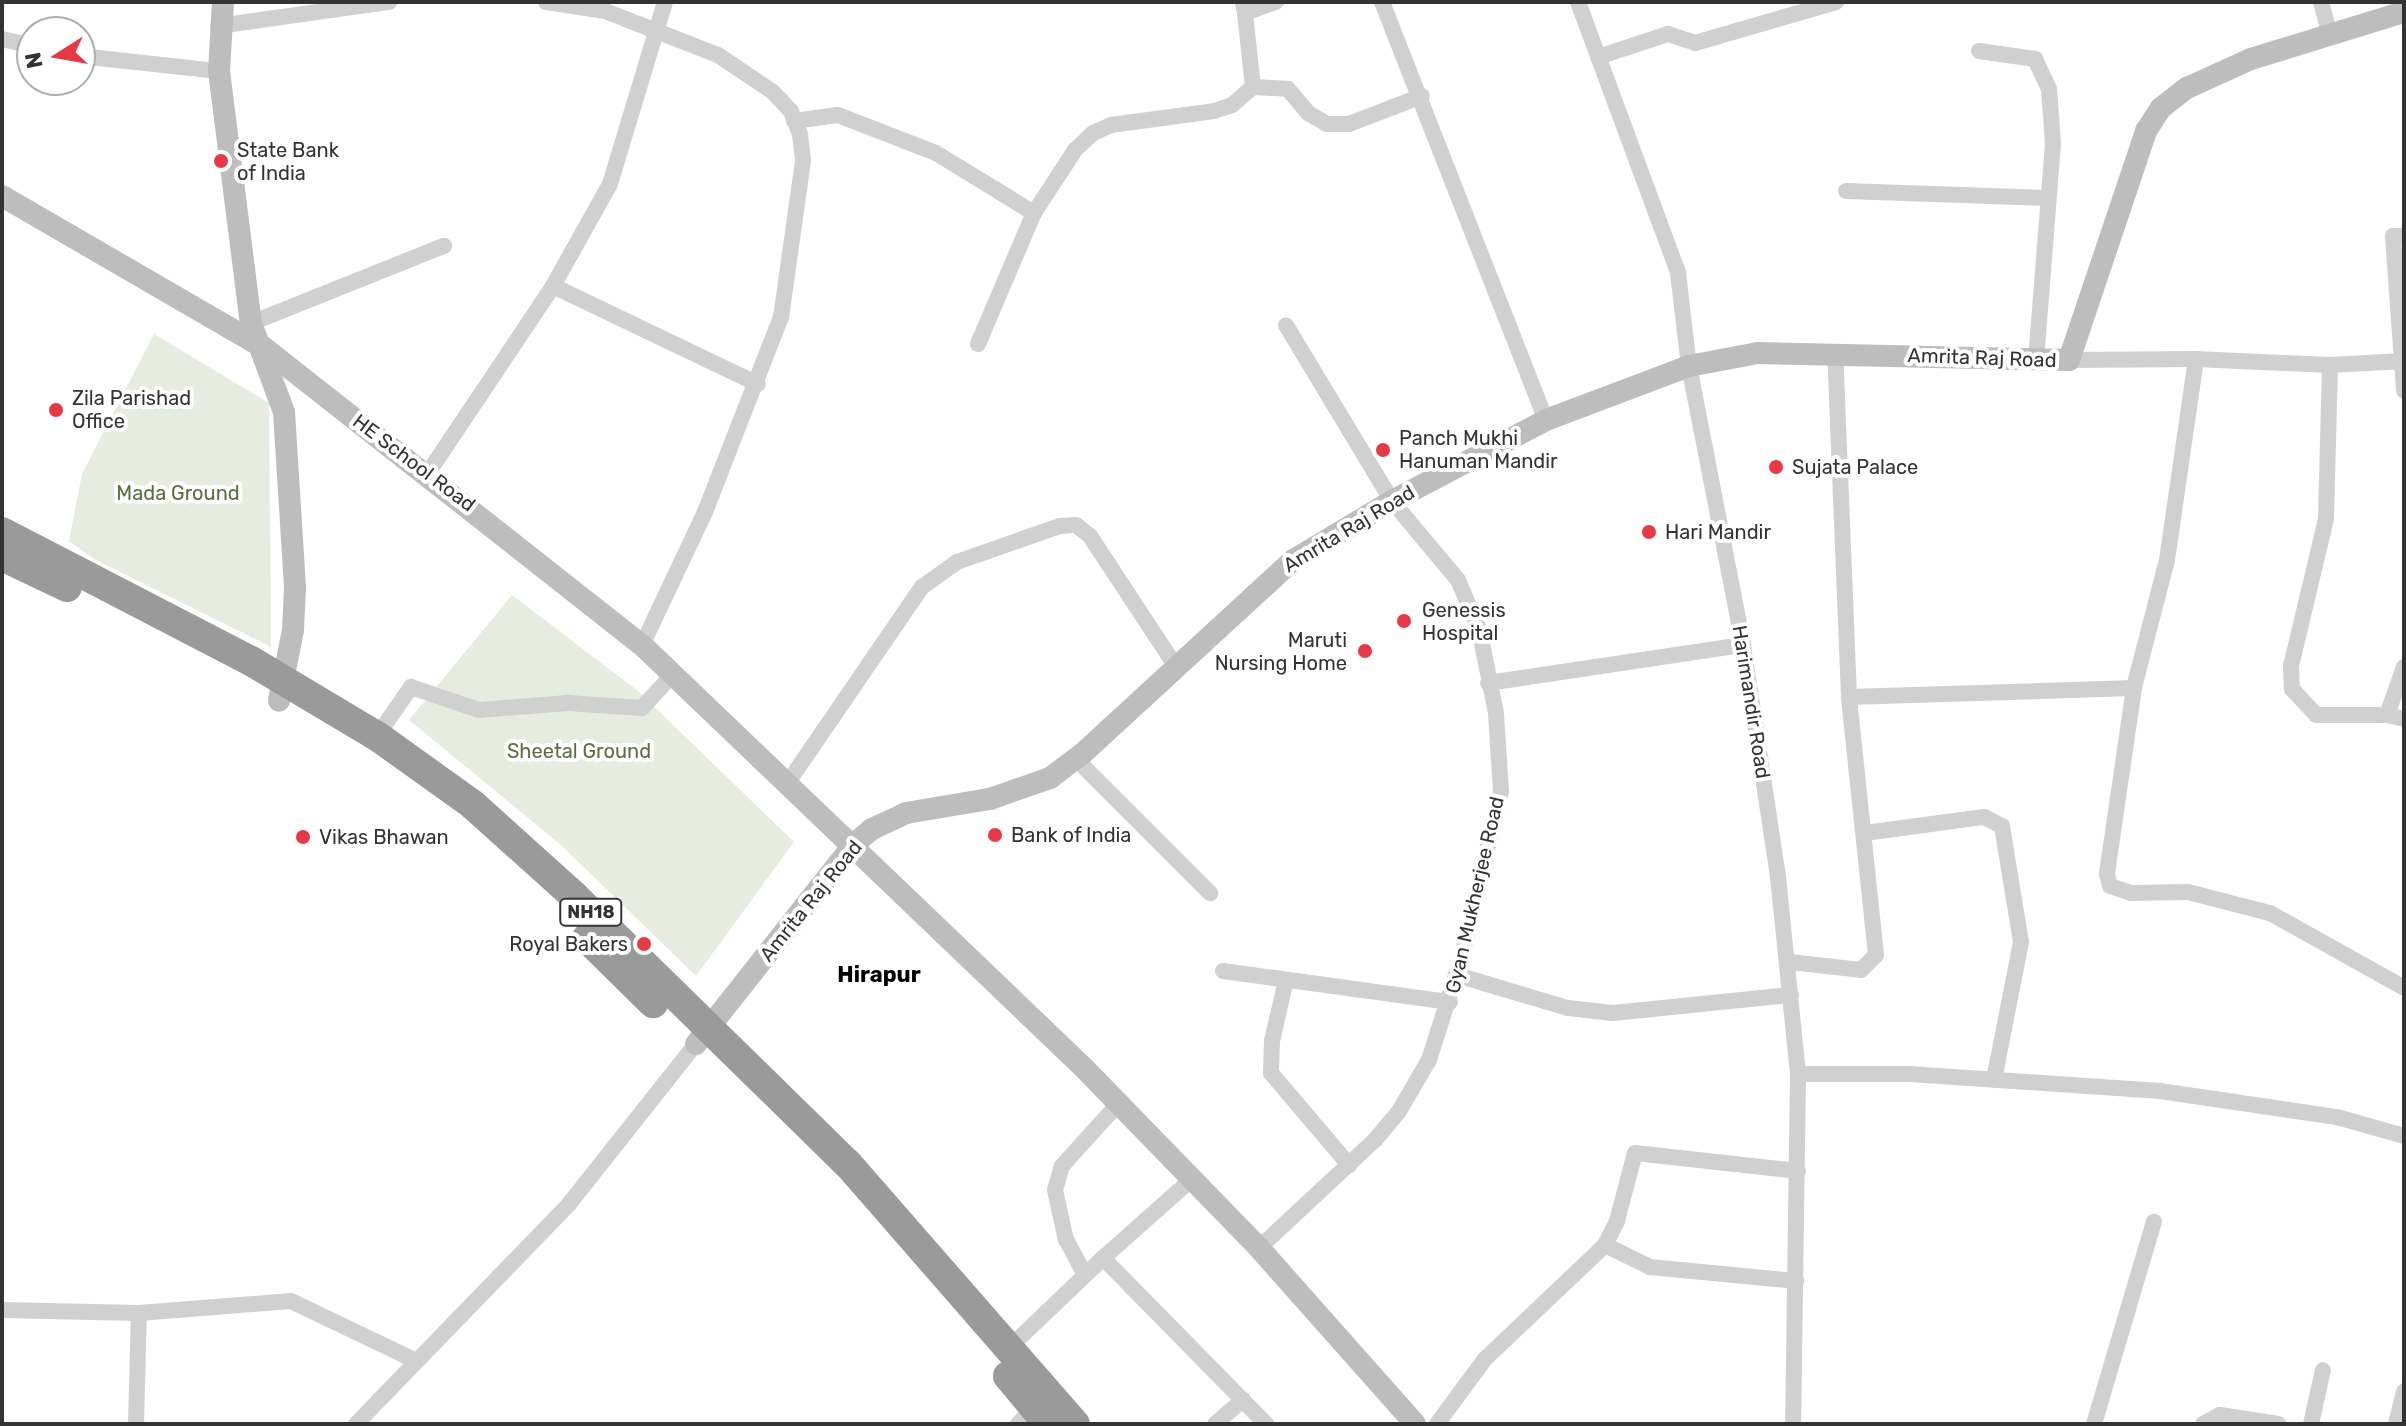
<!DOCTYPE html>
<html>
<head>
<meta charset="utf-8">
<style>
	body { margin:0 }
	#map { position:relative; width:2406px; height:1426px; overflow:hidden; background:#fff; font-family:Rubik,sans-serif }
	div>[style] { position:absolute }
	.green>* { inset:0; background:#e6ecdf }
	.street>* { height:16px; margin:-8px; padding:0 8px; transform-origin:8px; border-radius:8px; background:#d0d0d0 }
	.secondary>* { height:22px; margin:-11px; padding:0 11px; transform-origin:11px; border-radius:11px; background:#bdbdbd }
	.highway>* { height:30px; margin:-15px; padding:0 15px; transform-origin:15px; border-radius:15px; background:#9a9a9a }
	.dots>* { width:22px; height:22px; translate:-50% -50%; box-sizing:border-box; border:4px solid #fff; border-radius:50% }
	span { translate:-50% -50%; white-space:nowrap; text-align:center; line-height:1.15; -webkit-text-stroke:8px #fff; paint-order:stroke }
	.shield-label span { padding:2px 6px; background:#fff; border:2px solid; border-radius:6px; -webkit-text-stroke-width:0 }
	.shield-label { font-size:18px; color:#333; font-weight:700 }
	.poi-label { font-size:20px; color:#333 }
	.left { translate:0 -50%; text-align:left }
	.right { translate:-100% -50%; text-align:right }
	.street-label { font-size:20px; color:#333 }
	.park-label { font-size:20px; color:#56703f }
	.neighbourhood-label { font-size:22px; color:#000; font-weight:700 }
	.frame { position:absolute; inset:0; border:4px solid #333; pointer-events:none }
	.north { position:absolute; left:16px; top:16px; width:80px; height:80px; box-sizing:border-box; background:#fff; border:2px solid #adadad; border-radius:50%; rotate:259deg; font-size:22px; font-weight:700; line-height:32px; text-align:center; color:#333 }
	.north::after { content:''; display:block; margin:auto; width:28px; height:36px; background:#e63946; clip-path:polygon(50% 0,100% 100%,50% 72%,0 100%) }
</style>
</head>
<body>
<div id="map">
	<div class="green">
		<div style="clip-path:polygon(154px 334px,269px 403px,271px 647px,94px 559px,69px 541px,82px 474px)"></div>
		<div style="clip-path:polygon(512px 595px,638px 691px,794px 842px,696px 976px,561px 845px,409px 720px)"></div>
	</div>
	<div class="street">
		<div style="left:546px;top:2px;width:60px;rotate:8.7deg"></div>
		<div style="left:605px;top:11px;width:121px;rotate:21.3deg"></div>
		<div style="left:718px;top:55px;width:66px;rotate:33.9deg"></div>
		<div style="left:773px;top:92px;width:26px;rotate:47deg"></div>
		<div style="left:791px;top:111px;width:26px;rotate:69deg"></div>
		<div style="left:800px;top:135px;width:26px;rotate:83deg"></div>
		<div style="left:803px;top:161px;width:158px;rotate:98deg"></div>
		<div style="left:781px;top:317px;width:209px;rotate:111.3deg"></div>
		<div style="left:705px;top:512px;width:147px;rotate:115.3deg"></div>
		<div style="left:1243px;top:2px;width:11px;rotate:80deg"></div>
		<div style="left:1245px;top:13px;width:33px;rotate:-20deg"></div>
		<div style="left:1382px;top:2px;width:449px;rotate:68.6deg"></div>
		<div style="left:1578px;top:2px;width:289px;rotate:69.7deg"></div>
		<div style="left:1678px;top:273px;width:94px;rotate:83.3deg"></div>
		<div style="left:1689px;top:366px;width:284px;rotate:79deg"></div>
		<div style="left:1743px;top:645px;width:235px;rotate:81.4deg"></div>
		<div style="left:1778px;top:877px;width:198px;rotate:84.2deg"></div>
		<div style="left:1798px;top:1074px;width:350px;rotate:90.8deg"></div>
		<div style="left:2321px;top:2px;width:34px;rotate:75deg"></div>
		<div style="left:218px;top:26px;width:173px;rotate:-8deg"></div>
		<div style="left:2px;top:39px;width:31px;rotate:13deg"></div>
		<div style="left:1979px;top:51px;width:57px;rotate:8.1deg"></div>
		<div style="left:2035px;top:59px;width:33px;rotate:65deg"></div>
		<div style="left:2049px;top:89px;width:55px;rotate:85.8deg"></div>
		<div style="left:2053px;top:144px;width:218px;rotate:94.5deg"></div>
		<div style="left:80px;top:56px;width:140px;rotate:6.2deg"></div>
		<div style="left:1598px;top:57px;width:74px;rotate:-18.2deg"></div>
		<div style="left:1668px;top:34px;width:28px;rotate:18deg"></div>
		<div style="left:1695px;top:43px;width:147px;rotate:-16.2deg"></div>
		<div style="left:1253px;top:87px;width:35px;rotate:3deg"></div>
		<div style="left:1288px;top:89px;width:31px;rotate:50deg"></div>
		<div style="left:1308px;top:113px;width:22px;rotate:30deg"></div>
		<div style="left:1327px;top:124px;width:22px"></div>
		<div style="left:1349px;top:124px;width:78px;rotate:-21deg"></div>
		<div style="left:794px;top:121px;width:44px;rotate:-7.8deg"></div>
		<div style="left:838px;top:115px;width:105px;rotate:21.2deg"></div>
		<div style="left:936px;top:153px;width:115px;rotate:31.5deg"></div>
		<div style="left:1846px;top:191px;width:202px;rotate:2deg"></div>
		<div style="left:2404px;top:236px;width:11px;rotate:180deg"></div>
		<div style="left:2393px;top:236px;width:155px;rotate:85.9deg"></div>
		<div style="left:553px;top:286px;width:227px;rotate:25.6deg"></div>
		<div style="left:251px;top:323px;width:208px;rotate:-21.8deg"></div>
		<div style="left:978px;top:344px;width:142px;rotate:-66.9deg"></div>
		<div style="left:1034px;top:213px;width:75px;rotate:-56.9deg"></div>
		<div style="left:1075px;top:150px;width:25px;rotate:-43deg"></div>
		<div style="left:1093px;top:133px;width:20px;rotate:-24deg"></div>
		<div style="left:1111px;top:125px;width:104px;rotate:-7.7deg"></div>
		<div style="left:1214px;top:111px;width:19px;rotate:-18deg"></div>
		<div style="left:1232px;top:105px;width:28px;rotate:-41deg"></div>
		<div style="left:1253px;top:87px;width:74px;rotate:-96.2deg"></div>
		<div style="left:2196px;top:359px;width:203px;rotate:98.2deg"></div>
		<div style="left:2167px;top:560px;width:132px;rotate:104.5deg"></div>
		<div style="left:2134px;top:688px;width:188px;rotate:98.3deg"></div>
		<div style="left:2107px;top:874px;width:12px;rotate:76deg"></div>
		<div style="left:2110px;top:886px;width:22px;rotate:18deg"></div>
		<div style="left:2131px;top:893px;width:57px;rotate:-1deg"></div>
		<div style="left:2188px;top:892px;width:85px;rotate:14.4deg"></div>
		<div style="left:2270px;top:913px;width:154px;rotate:29.2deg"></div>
		<div style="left:2069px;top:360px;width:127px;rotate:-0.5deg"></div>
		<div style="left:2196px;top:359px;width:134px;rotate:2.6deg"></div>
		<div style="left:2330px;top:365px;width:74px;rotate:-3.1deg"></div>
		<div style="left:2330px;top:365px;width:154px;rotate:91.5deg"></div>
		<div style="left:2326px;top:519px;width:151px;rotate:103.4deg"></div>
		<div style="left:2291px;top:666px;width:23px;rotate:88deg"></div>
		<div style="left:2292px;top:689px;width:35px;rotate:47deg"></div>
		<div style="left:2316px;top:715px;width:71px"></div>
		<div style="left:428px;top:473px;width:225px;rotate:-56.2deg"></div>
		<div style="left:553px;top:286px;width:117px;rotate:-60.8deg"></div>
		<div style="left:610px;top:184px;width:190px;rotate:-73.2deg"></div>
		<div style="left:2404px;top:667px;width:51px;rotate:109.5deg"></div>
		<div style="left:2387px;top:715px;width:17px;rotate:13deg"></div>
		<div style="left:1488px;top:683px;width:258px;rotate:-8.5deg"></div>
		<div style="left:1849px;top:697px;width:285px;rotate:-1.8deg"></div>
		<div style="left:377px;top:736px;width:60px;rotate:-55.2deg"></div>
		<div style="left:411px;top:687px;width:72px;rotate:18.7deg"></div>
		<div style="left:479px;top:710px;width:89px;rotate:-4.5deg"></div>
		<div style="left:568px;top:703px;width:74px;rotate:3.9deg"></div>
		<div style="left:642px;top:708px;width:46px;rotate:-47.6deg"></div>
		<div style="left:1076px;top:759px;width:190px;rotate:45deg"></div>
		<div style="left:789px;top:781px;width:235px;rotate:-55.6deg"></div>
		<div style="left:922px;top:587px;width:43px;rotate:-35.5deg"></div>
		<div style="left:957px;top:562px;width:109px;rotate:-19.3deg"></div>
		<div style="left:1060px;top:526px;width:16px;rotate:-4deg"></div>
		<div style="left:1076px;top:525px;width:18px;rotate:38deg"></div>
		<div style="left:1090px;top:536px;width:157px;rotate:56.7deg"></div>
		<div style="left:1865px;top:833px;width:120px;rotate:-7.7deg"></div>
		<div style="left:1984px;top:817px;width:20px;rotate:27deg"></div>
		<div style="left:2002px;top:826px;width:118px;rotate:80.7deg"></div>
		<div style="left:2021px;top:942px;width:140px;rotate:101.1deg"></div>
		<div style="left:1790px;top:962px;width:71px;rotate:6.4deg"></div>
		<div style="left:1861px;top:970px;width:21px;rotate:-45deg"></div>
		<div style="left:1876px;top:955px;width:259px;rotate:-96deg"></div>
		<div style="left:1849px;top:697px;width:345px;rotate:-92.3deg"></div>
		<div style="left:1223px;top:971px;width:229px;rotate:7.8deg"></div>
		<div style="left:1457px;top:975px;width:116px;rotate:16.6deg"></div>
		<div style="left:1568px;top:1008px;width:45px;rotate:6.3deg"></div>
		<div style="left:1613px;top:1013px;width:179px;rotate:-5.8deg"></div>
		<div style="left:1286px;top:980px;width:63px;rotate:102.9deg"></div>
		<div style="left:1272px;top:1041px;width:32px;rotate:92deg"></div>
		<div style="left:1271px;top:1073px;width:121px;rotate:49.7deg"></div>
		<div style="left:1798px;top:1074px;width:112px"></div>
		<div style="left:1910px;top:1074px;width:251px;rotate:3.9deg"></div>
		<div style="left:2160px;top:1091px;width:179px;rotate:8.4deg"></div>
		<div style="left:2337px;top:1117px;width:70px;rotate:15.8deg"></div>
		<div style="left:1605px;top:1245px;width:50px;rotate:26.1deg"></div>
		<div style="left:1650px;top:1267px;width:147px;rotate:5.5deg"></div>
		<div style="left:1259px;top:1248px;width:158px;rotate:-43deg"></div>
		<div style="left:1375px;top:1140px;width:35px;rotate:-50deg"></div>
		<div style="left:1398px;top:1113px;width:61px;rotate:-59.7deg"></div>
		<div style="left:1429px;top:1060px;width:109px;rotate:-72.4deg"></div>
		<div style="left:1462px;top:956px;width:170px;rotate:-76.7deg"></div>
		<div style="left:1501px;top:791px;width:78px;rotate:-93.7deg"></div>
		<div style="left:1496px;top:713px;width:86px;rotate:-101.4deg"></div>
		<div style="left:1479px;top:629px;width:53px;rotate:-113.2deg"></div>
		<div style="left:1458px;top:580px;width:103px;rotate:-129.9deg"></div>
		<div style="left:1392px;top:501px;width:205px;rotate:-121.1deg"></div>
		<div style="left:1103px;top:1258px;width:120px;rotate:-41.6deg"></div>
		<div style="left:1085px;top:1275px;width:40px;rotate:-118deg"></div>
		<div style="left:1066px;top:1240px;width:51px;rotate:-102.4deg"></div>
		<div style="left:1055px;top:1190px;width:25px;rotate:-74deg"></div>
		<div style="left:1062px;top:1166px;width:85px;rotate:-47.9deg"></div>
		<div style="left:2px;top:1310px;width:137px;rotate:1.3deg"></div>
		<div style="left:139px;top:1313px;width:152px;rotate:-4.5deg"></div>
		<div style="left:291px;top:1301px;width:139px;rotate:25.6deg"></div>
		<div style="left:1010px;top:1347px;width:129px;rotate:-43.7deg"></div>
		<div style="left:1103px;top:1258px;width:233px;rotate:45.5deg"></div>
		<div style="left:136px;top:1424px;width:111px;rotate:-88.5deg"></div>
		<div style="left:356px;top:1424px;width:306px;rotate:-45.9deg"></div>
		<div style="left:569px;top:1204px;width:204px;rotate:-51.6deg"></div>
		<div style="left:1018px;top:1424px;width:30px;rotate:-45deg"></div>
		<div style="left:1215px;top:1424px;width:37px;rotate:-41deg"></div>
		<div style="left:1437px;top:1424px;width:81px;rotate:-53.6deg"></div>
		<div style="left:1485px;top:1359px;width:166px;rotate:-43.5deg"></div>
		<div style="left:1605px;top:1245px;width:27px;rotate:-63deg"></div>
		<div style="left:1617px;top:1221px;width:70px;rotate:-75.2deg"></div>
		<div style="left:1635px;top:1153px;width:164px;rotate:6.3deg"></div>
		<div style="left:2094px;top:1424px;width:211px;rotate:-73.5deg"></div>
		<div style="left:2203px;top:1424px;width:19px;rotate:-28deg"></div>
		<div style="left:2220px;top:1415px;width:59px;rotate:8.8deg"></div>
		<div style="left:2311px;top:1424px;width:55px;rotate:-77.5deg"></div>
		<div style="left:2396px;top:1424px;width:34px;rotate:-76deg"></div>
	</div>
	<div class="secondary">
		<div style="left:223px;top:2px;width:69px;rotate:93.3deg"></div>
		<div style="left:219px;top:71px;width:254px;rotate:82.8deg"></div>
		<div style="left:251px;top:323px;width:95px;rotate:69.7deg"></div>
		<div style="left:284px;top:412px;width:176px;rotate:86.4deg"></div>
		<div style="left:295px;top:588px;width:42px;rotate:92.7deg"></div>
		<div style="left:293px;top:630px;width:72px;rotate:101.2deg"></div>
		<div style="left:2px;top:196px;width:302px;rotate:30.1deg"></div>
		<div style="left:263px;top:347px;width:482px;rotate:38.2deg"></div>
		<div style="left:642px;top:645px;width:612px;rotate:43.74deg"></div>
		<div style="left:1084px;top:1068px;width:251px;rotate:45.8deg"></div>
		<div style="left:1259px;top:1248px;width:235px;rotate:48.4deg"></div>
		<div style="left:696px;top:1044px;width:255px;rotate:-51.7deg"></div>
		<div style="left:854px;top:844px;width:23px;rotate:-40deg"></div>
		<div style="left:872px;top:829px;width:38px;rotate:-25deg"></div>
		<div style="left:906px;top:813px;width:85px;rotate:-9.5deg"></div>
		<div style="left:990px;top:799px;width:64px;rotate:-19.3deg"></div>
		<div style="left:1050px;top:778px;width:39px;rotate:-37deg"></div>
		<div style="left:1081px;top:755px;width:287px;rotate:-42.6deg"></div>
		<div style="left:1292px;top:561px;width:117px;rotate:-31deg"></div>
		<div style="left:1392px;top:501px;width:174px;rotate:-27.7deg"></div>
		<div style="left:1546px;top:420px;width:153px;rotate:-20.7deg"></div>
		<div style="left:1689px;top:366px;width:70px;rotate:-10.7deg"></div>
		<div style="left:1758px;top:353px;width:311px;rotate:1.3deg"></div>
		<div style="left:2069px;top:360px;width:242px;rotate:-71.4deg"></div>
		<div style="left:2146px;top:131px;width:27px;rotate:-57deg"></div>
		<div style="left:2161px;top:108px;width:33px;rotate:-38deg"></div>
		<div style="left:2187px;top:88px;width:70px;rotate:-24.4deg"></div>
		<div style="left:2251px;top:59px;width:160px;rotate:-17.1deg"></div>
	</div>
	<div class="highway">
		<div style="left:2px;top:532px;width:280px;rotate:27.4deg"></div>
		<div style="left:251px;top:661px;width:147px;rotate:30.8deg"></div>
		<div style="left:377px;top:736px;width:117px;rotate:35.6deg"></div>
		<div style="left:472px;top:804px;width:137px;rotate:42deg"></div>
		<div style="left:574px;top:896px;width:383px;rotate:44.4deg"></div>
		<div style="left:848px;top:1164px;width:345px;rotate:48.9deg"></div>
		<div style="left:2px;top:556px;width:72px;rotate:25.5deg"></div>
		<div style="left:587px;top:938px;width:93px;rotate:44.6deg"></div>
		<div style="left:1008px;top:1376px;width:62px;rotate:50.2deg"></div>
	</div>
	<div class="dots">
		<div style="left:221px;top:161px;background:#e63946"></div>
		<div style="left:56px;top:410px;background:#e63946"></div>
		<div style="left:1383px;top:450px;background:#e63946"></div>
		<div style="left:1776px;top:467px;background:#e63946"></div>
		<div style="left:1649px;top:532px;background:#e63946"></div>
		<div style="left:1404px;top:621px;background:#e63946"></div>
		<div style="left:1365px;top:651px;background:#e63946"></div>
		<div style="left:995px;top:835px;background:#e63946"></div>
		<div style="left:303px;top:837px;background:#e63946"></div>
		<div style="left:644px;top:944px;background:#e63946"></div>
	</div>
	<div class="shield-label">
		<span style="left:591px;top:912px">NH18</span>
	</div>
	<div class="poi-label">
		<span class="left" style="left:237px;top:162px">State Bank<br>of India</span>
		<span class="left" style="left:72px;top:410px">Zila Parishad<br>Office</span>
		<span class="left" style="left:1399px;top:450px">Panch Mukhi<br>Hanuman Mandir</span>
		<span class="left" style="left:1792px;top:467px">Sujata Palace</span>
		<span class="left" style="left:1665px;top:532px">Hari Mandir</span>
		<span class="left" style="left:1422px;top:622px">Genessis<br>Hospital</span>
		<span class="right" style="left:1347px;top:652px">Maruti<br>Nursing Home</span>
		<span class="left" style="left:1011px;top:835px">Bank of India</span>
		<span class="left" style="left:319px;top:837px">Vikas Bhawan</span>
		<span class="right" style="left:628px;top:944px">Royal Bakers</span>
	</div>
	<div class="street-label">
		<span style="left:1982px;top:358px;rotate:2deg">Amrita Raj Road</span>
		<span style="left:414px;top:463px;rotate:37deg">HE School Road</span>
		<span style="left:1349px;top:529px;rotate:-31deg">Amrita Raj Road</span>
		<span style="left:1751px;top:702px;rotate:81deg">Harimandir Road</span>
		<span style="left:1475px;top:895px;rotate:-77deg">Gyan Mukherjee Road</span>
		<span style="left:811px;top:901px;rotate:-51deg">Amrita Raj Road</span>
	</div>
	<div class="park-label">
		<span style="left:178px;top:493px">Mada Ground</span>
		<span style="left:579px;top:751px">Sheetal Ground</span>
	</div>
	<div class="neighbourhood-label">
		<span style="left:879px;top:975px">Hirapur</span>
	</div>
	<div class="frame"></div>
	<div class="north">N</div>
</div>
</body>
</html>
